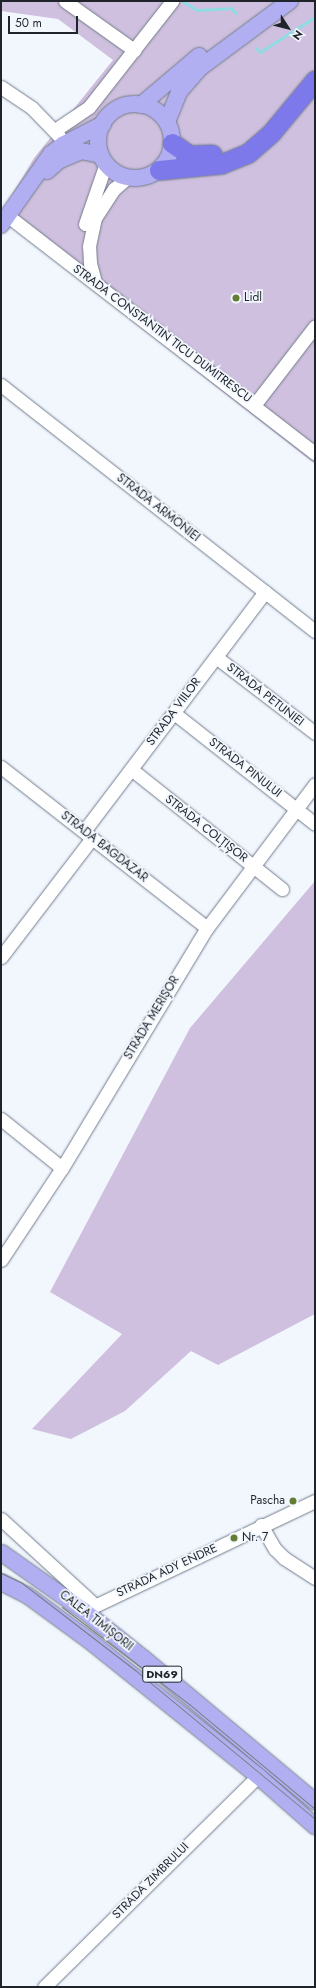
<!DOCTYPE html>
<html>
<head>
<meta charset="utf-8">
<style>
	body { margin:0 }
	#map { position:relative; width:316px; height:1988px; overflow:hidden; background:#f2f7fe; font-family:Jost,sans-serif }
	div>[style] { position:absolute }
	.green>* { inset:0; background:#d0c0df }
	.stream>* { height:3px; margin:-1.5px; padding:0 1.5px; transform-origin:1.5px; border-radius:1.5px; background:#90dbe3 }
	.roads { filter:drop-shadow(0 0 1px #717c8b) drop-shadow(0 0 1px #717c8b) }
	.minor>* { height:13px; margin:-6.5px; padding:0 6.5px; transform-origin:6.5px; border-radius:6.5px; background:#fff }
	.major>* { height:16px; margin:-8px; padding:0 8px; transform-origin:8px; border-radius:8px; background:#b1aff2 }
	.major>.ring { margin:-8px; padding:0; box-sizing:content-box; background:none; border:16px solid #b1aff2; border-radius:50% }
	.highway>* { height:19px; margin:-9.5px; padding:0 9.5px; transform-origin:9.5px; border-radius:9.5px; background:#7d79ea }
	.tram>* { height:1px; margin:-0.5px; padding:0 0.5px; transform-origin:0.5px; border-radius:0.5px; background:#797e84 }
	.dots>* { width:11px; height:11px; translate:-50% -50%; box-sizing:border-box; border:2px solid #f2f7fe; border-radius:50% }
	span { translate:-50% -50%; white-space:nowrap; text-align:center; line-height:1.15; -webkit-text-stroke:3.5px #f2f7fe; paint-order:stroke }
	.shield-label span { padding:1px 3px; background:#f2f7fe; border:1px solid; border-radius:3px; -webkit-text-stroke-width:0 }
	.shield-label { font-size:11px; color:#1f242a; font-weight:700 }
	.poi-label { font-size:12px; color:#1f242a }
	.left { translate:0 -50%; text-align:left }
	.right { translate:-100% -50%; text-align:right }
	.street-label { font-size:12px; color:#1f242a }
	.frame { position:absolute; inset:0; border:2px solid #1f242a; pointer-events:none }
	.north { position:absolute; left:268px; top:8px; width:40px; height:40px; -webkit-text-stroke:3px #f2f7fe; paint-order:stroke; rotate:126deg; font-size:11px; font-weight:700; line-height:16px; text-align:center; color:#1f242a }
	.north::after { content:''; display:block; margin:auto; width:14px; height:18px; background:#1f242a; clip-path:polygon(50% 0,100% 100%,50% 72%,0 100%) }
	.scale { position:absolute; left:8px; top:16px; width:70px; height:18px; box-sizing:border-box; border:2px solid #1f242a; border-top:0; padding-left:5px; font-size:12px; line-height:14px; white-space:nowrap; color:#1f242a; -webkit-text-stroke:3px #f2f7fe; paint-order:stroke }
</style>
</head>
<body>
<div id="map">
	<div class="green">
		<div style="clip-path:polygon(1px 1px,315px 1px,315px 464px,1px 218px,1px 213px,34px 158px,113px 60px,58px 19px,1px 11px)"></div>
		<div style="clip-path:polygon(315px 881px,315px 1314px,218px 1365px,191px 1351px,125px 1411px,71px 1439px,32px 1429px,122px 1334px,50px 1292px,190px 1028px)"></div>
	</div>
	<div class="stream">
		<div style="left:182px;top:1px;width:17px;rotate:31deg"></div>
		<div style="left:197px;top:10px;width:34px;rotate:-3deg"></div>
		<div style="left:231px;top:8px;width:7px;rotate:45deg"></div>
		<div style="left:256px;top:48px;width:6px;rotate:45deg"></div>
		<div style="left:260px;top:52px;width:65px;rotate:-32.5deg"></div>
	</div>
	<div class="roads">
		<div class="minor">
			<div style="left:65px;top:1px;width:85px;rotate:35.4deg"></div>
			<div style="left:1px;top:87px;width:37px;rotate:34deg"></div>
			<div style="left:32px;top:108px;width:39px;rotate:46deg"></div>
			<div style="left:55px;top:130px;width:41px;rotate:-34.1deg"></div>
			<div style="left:89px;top:107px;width:135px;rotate:-51.9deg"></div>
			<div style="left:8px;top:216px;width:388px;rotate:37.7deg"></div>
			<div style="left:85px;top:224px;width:65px;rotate:-71deg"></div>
			<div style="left:95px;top:282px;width:20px;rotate:-105deg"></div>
			<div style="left:90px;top:263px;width:17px;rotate:-93deg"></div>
			<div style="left:89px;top:246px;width:29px;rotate:-78deg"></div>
			<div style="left:95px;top:218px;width:35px;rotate:-57deg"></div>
			<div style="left:114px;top:189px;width:18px;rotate:-41deg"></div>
			<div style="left:1px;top:385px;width:399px;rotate:38.1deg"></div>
			<div style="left:255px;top:404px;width:98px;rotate:-52.4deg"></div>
			<div style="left:216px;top:657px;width:125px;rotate:37.5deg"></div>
			<div style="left:174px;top:713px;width:179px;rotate:38.2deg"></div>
			<div style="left:1px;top:767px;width:261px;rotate:38deg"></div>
			<div style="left:131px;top:769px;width:193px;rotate:38.5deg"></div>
			<div style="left:84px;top:831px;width:300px;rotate:-52.9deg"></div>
			<div style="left:1px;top:957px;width:150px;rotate:-52.6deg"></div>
			<div style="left:1px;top:1119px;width:78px;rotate:38.8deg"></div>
			<div style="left:1px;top:1260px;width:110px;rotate:-56.5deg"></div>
			<div style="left:62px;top:1168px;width:280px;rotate:-58.9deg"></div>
			<div style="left:207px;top:928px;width:180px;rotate:-53.1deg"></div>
			<div style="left:1px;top:1519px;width:127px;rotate:42.5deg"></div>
			<div style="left:261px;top:1525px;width:28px;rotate:60deg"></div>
			<div style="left:275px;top:1549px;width:13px;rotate:45deg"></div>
			<div style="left:284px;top:1558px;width:37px;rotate:33deg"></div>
			<div style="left:84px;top:1611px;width:256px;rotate:-25.5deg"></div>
			<div style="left:44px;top:1987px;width:301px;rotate:-44.6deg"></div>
		</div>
		<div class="major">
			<div class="ring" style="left:98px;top:104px;width:58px;height:58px"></div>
			<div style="left:141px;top:105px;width:76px;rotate:-40.2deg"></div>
			<div style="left:167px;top:122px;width:32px;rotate:-68deg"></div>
			<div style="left:179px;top:92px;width:33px;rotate:-49deg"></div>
			<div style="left:201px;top:67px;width:111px;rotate:-36.6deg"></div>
			<div style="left:47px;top:171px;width:15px;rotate:-42deg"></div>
			<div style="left:58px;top:161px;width:25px;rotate:-23deg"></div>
			<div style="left:81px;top:151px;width:20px;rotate:11deg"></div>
			<div style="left:1px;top:225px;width:87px;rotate:-54.8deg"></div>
			<div style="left:51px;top:154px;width:16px;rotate:-38deg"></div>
			<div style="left:64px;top:144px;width:44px;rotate:-27.1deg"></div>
			<div style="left:2px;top:1553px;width:100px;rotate:35.3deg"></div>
			<div style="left:84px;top:1611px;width:75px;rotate:38.5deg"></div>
			<div style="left:143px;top:1658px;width:224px;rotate:39.9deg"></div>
			<div style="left:1px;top:1582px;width:29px;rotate:27deg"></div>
			<div style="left:27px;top:1595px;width:78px;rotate:36.1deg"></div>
			<div style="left:90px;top:1641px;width:216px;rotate:38.8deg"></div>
			<div style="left:258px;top:1776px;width:76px;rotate:41.3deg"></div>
		</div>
		<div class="highway">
			<div style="left:172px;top:143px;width:21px;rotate:35deg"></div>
			<div style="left:189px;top:155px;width:23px;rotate:-2deg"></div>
			<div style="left:159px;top:170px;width:62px;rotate:-5.5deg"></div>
			<div style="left:221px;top:164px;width:29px;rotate:-22deg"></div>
			<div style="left:248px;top:153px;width:30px;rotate:-41deg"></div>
			<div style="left:271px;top:133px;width:69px;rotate:-50.3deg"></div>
		</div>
	</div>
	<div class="tram">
		<div style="left:1px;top:1573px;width:23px;rotate:25deg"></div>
		<div style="left:22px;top:1583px;width:143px;rotate:37.6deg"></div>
		<div style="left:135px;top:1670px;width:234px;rotate:39.6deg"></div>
		<div style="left:62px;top:1607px;width:160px;rotate:37.4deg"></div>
		<div style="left:189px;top:1704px;width:164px;rotate:39.8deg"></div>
	</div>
	<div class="dots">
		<div style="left:236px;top:298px;background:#637e32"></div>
		<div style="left:293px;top:1501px;background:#637e32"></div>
		<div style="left:234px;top:1538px;background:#637e32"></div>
	</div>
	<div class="shield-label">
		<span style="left:162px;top:1674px">DN69</span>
	</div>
	<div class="poi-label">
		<span class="left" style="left:244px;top:298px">Lidl</span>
		<span class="right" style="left:285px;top:1501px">Pascha</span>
		<span class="left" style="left:242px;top:1538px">Nr. 7</span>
	</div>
	<div class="street-label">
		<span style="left:162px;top:334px;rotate:37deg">STRADA CONSTANTIN TICU DUMITRESCU</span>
		<span style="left:158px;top:508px;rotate:38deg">STRADA ARMONIEI</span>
		<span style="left:265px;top:695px;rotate:38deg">STRADA PETUNIEI</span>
		<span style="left:174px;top:712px;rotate:-53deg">STRADA VIILOR</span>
		<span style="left:245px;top:768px;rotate:38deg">STRADA PINULUI</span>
		<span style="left:206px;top:829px;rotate:38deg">STRADA COLȚIȘOR</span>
		<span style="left:104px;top:847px;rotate:38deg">STRADA BAGDAZAR</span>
		<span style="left:152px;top:1018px;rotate:-59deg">STRADA MERIȘOR</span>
		<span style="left:167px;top:1571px;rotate:-25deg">STRADA ADY ENDRE</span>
		<span style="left:96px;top:1621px;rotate:38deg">CALEA TIMIȘORII</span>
		<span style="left:151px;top:1881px;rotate:-45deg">STRADA ZIMBRULUI</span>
	</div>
	<div class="frame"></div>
	<div class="north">N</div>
	<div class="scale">50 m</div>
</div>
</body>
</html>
